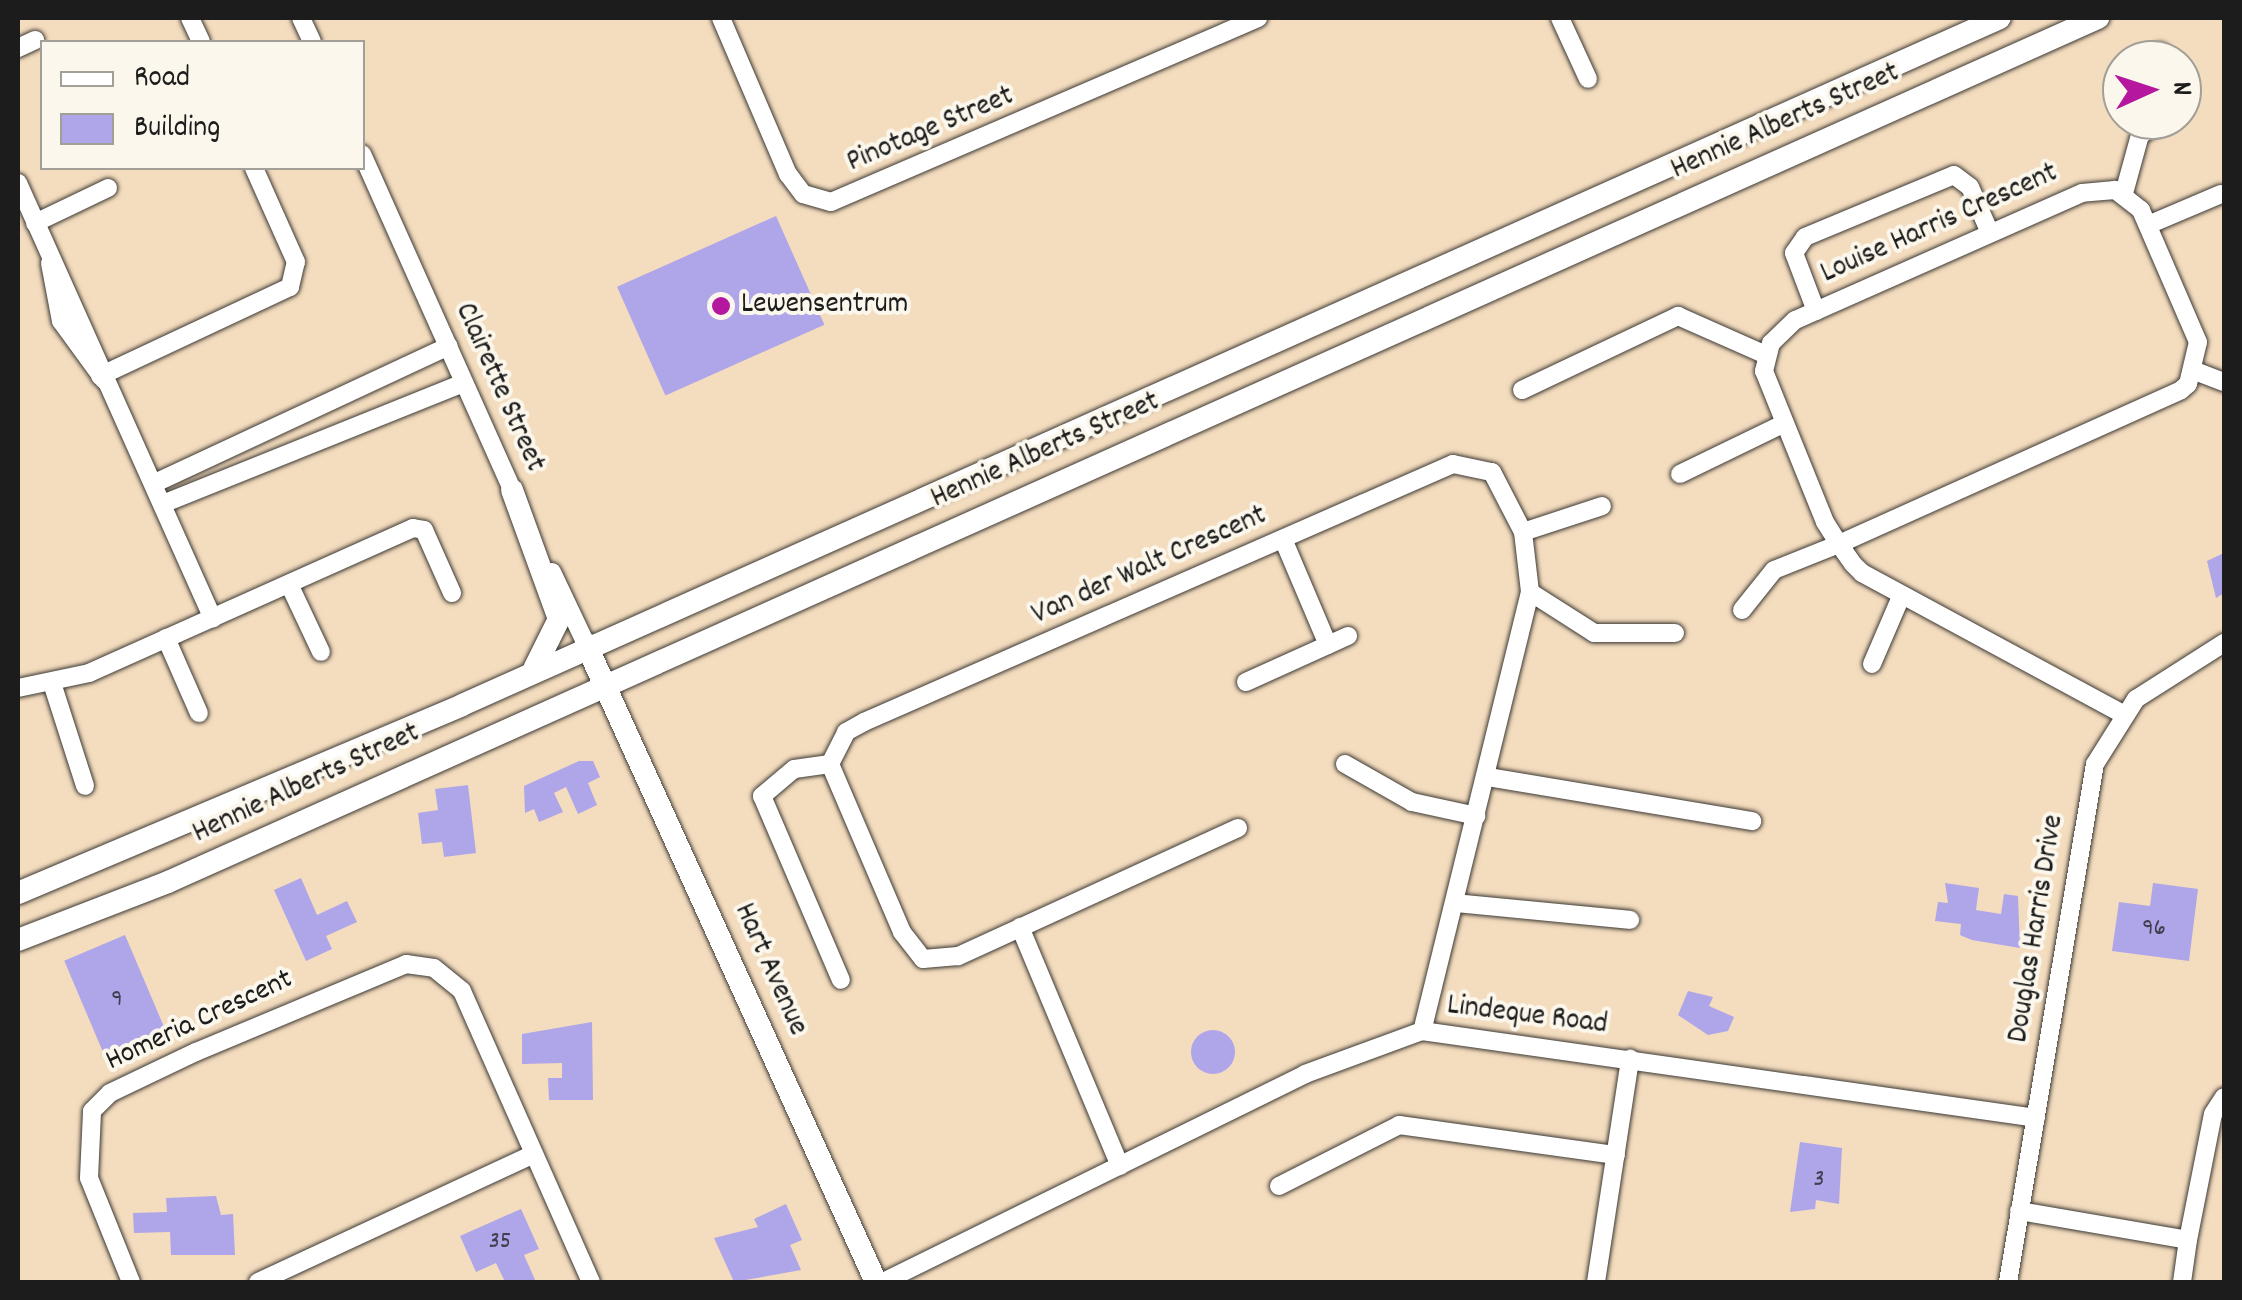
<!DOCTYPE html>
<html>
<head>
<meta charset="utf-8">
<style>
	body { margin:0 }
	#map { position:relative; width:2242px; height:1300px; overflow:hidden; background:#f4dcbe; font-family:Dekko,sans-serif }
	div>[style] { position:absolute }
	.building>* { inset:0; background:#afa5e9; transform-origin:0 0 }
	.round { border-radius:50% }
	.roads { filter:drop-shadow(0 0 2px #3c3934) drop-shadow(0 0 2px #3c3934) }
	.street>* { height:18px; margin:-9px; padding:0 9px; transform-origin:9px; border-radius:9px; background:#fff }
	.secondary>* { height:22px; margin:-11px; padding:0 11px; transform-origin:11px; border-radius:11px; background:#fff }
	.dots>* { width:28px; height:28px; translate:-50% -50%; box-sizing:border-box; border:5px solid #fbf7ec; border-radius:50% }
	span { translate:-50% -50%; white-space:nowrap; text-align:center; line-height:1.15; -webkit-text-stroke:8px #fbf7ec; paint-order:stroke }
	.number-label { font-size:25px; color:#413e4f }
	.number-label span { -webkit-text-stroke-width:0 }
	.street-label { font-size:30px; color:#1c1c1c }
	.poi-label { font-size:30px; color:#1c1c1c }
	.left { translate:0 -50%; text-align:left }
	.frame { position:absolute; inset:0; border:20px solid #1c1c1c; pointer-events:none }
	.legend { position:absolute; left:40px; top:40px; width:325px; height:130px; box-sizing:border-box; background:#fbf7ec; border:2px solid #a29f99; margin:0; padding:12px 18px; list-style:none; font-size:30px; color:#1c1c1c }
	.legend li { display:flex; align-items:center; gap:20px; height:50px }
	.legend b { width:50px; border:2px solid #a29f99 }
	.north { position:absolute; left:2102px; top:40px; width:100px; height:100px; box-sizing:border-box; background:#fbf7ec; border:2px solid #a29f99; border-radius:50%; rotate:87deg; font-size:28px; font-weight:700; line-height:40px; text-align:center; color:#1c1c1c }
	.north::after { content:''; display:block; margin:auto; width:35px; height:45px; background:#b5179e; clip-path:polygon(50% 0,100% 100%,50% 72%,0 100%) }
</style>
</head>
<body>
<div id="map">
	<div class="building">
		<div style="left:776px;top:216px;width:119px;height:174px;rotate:66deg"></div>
		<div style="clip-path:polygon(2224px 553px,2224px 593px,2216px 598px,2207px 561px)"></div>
		<div style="clip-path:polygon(579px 761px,593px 761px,600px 777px,588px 783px,597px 805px,578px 814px,566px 787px,554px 793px,563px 812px,539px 822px,534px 809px,525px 813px,524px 786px)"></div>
		<div style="clip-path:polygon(468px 785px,476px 853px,444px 857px,442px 842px,422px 844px,418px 813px,438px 810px,435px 789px)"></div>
		<div style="clip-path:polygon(301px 878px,317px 915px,347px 901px,357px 922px,326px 936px,332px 949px,306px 961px,274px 890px)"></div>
		<div style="clip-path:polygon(1945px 883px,1979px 888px,1976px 910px,2001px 914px,2004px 894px,2018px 896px,2020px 948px,1972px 940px,1960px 935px,1961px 924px,1935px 921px,1938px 902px,1948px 903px)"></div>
		<div style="clip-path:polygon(2153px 883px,2198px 889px,2189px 961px,2112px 951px,2119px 902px,2150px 906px)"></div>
		<div style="left:125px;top:935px;width:114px;height:66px;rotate:67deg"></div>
		<div style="clip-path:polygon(1688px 991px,1713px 997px,1709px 1006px,1734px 1017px,1728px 1031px,1708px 1035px,1678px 1015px)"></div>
		<div style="clip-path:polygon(592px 1022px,593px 1100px,549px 1100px,548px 1078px,562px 1078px,562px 1063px,522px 1064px,522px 1034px)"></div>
		<div class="round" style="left:1191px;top:1030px;width:44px;height:44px"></div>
		<div style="clip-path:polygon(1800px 1142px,1842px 1148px,1839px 1204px,1816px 1200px,1815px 1209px,1790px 1212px)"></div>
		<div style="clip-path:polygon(216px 1196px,221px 1215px,233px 1214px,235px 1255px,171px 1255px,170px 1232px,134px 1233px,133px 1213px,167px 1212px,166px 1198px)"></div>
		<div style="clip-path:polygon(786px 1204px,802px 1240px,790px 1245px,801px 1270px,734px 1282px,714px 1238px,758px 1227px,754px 1219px)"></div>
		<div style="clip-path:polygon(521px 1209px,539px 1249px,524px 1255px,536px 1282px,505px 1282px,496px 1263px,476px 1272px,460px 1236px)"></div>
	</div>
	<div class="roads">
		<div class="street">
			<div style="left:190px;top:18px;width:26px;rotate:65deg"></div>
			<div style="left:301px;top:18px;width:26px;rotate:65deg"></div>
			<div style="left:721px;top:18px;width:170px;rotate:66.8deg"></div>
			<div style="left:788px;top:174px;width:25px;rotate:53deg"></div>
			<div style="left:803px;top:194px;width:29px;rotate:16deg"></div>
			<div style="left:831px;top:202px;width:465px;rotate:-23.3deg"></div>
			<div style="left:1560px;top:18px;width:67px;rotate:65.3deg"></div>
			<div style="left:18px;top:48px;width:19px;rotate:-25deg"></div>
			<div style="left:2160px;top:52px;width:9px;rotate:69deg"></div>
			<div style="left:362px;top:154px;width:378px;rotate:65.9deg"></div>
			<div style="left:18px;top:183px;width:477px;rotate:65.9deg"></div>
			<div style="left:2124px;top:193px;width:60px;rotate:-74.6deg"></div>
			<div style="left:2140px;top:135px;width:30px;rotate:-30deg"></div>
			<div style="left:35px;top:223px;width:81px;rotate:-25.6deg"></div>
			<div style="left:2148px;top:225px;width:79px;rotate:-23deg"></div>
			<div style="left:50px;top:263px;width:59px;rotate:79.3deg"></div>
			<div style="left:61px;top:321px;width:73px;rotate:53.9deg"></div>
			<div style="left:1816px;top:311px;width:62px;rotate:-110.8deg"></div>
			<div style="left:1794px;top:253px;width:19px;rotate:-55deg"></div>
			<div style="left:1805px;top:237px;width:161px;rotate:-22.6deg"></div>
			<div style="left:1954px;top:175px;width:20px;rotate:37deg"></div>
			<div style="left:1970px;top:187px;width:50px;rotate:66.5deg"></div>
			<div style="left:2195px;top:371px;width:31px;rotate:21deg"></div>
			<div style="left:100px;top:376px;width:210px;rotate:-25.1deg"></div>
			<div style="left:290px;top:287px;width:26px;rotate:-77deg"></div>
			<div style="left:296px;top:262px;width:103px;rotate:-114.1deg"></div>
			<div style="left:1522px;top:390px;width:173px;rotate:-25.4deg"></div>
			<div style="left:1678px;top:316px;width:96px;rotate:23.9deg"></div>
			<div style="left:1680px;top:474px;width:114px;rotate:-25.9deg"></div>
			<div style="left:155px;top:483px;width:324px;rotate:-25deg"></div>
			<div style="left:165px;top:503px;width:322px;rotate:-21.9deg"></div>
			<div style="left:1523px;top:532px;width:83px;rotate:-18.2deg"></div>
			<div style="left:1283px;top:539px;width:115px;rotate:67deg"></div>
			<div style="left:552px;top:572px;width:80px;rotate:64.7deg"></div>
			<div style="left:289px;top:584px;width:75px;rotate:64.8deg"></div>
			<div style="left:1530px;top:592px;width:76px;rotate:32.6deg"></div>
			<div style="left:1594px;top:633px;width:81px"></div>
			<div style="left:1742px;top:610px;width:51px;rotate:-51.3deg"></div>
			<div style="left:1774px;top:570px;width:70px;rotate:-21.8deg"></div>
			<div style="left:1839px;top:544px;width:375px;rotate:-24.2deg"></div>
			<div style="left:2181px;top:390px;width:9px;rotate:-41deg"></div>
			<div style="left:2188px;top:384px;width:43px;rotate:-76.6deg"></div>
			<div style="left:2198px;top:342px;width:144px;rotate:-113.4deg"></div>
			<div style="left:2141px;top:210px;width:33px;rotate:-142deg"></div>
			<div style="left:2115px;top:190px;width:33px;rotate:175deg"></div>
			<div style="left:2082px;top:193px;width:314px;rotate:156.1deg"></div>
			<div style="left:1795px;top:320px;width:33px;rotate:136deg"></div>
			<div style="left:1771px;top:343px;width:29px;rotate:104deg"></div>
			<div style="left:1764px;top:371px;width:163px;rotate:68deg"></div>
			<div style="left:1825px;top:522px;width:26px;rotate:58deg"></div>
			<div style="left:1839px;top:544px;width:24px;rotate:55deg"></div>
			<div style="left:1853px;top:564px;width:13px;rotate:45deg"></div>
			<div style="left:1862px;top:573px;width:297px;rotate:28.4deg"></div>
			<div style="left:166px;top:638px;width:82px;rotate:66.3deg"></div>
			<div style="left:1872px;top:664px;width:71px;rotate:-66.7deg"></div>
			<div style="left:1246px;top:682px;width:112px;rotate:-24.3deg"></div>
			<div style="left:52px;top:683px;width:108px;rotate:72.2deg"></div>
			<div style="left:18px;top:688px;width:73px;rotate:-11.9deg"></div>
			<div style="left:89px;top:673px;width:355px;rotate:-24.1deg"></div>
			<div style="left:413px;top:528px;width:11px;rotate:10deg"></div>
			<div style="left:424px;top:530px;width:69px;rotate:66deg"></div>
			<div style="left:830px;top:764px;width:36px;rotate:172deg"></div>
			<div style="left:794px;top:769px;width:42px;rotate:139.8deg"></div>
			<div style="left:762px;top:796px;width:200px;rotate:66.8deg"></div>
			<div style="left:1345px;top:764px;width:77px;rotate:29.6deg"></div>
			<div style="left:1412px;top:802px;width:66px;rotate:12.2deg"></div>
			<div style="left:1488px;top:777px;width:268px;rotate:9.5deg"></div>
			<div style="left:1238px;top:828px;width:308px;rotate:155.4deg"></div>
			<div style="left:958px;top:956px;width:35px;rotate:175deg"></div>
			<div style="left:923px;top:959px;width:34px;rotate:-128deg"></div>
			<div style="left:902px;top:932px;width:183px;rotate:-113.2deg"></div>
			<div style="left:830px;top:764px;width:36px;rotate:-63deg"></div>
			<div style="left:846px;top:732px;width:21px;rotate:-29deg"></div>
			<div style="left:864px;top:722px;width:643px;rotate:-23.65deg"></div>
			<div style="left:1453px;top:464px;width:40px;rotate:12deg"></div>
			<div style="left:1492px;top:472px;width:68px;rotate:62.7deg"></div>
			<div style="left:1523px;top:532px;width:60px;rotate:83.3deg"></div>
			<div style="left:1530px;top:592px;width:452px;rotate:103.8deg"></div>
			<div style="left:1455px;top:903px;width:176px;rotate:5.5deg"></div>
			<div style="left:1020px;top:927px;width:259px;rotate:67.3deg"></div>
			<div style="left:1279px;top:1186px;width:135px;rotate:-26.9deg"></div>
			<div style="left:1399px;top:1125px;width:219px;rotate:7.9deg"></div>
			<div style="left:2019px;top:1211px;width:171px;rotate:9.7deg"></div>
			<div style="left:2188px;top:1240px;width:128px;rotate:-78.8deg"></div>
			<div style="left:2213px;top:1114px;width:20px;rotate:-57deg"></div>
			<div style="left:131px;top:1282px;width:112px;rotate:-112deg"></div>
			<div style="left:89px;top:1178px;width:67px;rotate:-87.4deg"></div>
			<div style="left:92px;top:1111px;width:25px;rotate:-45deg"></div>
			<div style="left:110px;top:1093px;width:95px;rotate:-25.5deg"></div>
			<div style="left:196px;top:1052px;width:228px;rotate:-22.7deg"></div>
			<div style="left:406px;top:964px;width:28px;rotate:8deg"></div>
			<div style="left:434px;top:968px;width:36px;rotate:39deg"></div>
			<div style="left:462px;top:991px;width:318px;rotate:66.1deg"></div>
			<div style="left:258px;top:1282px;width:304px;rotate:-24.9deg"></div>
			<div style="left:883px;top:1282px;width:470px;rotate:-26.2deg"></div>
			<div style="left:1305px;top:1074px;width:125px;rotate:-20.2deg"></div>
			<div style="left:1422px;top:1031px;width:620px;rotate:8.06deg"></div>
			<div style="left:1596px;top:1282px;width:226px;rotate:-81.3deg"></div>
			<div style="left:2008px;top:1282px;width:525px;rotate:-80.47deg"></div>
			<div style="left:2095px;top:764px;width:77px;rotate:-57.8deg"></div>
			<div style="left:2136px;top:699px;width:104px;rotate:-32.5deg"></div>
			<div style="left:2182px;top:1282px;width:42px;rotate:-81.9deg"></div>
		</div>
		<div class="secondary">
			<div style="left:512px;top:490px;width:137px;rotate:70deg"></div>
			<div style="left:559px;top:619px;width:56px;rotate:116.6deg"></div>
			<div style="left:586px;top:644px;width:701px;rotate:65.56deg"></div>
			<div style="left:18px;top:893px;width:482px;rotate:-22.9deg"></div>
			<div style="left:462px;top:705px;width:1684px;rotate:-24.07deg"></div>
			<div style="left:18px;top:940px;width:161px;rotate:-21.1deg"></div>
			<div style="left:168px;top:882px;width:2115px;rotate:-24.12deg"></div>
		</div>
	</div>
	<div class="dots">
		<div style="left:721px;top:306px;background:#b5179e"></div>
	</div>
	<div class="number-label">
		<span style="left:2154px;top:929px">96</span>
		<span style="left:117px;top:1000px">9</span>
		<span style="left:1819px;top:1180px">3</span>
		<span style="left:500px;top:1242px">35</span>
	</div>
	<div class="street-label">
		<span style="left:1786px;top:123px;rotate:-24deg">Hennie Alberts Street</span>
		<span style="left:931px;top:131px;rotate:-23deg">Pinotage Street</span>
		<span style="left:1940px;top:225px;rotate:-24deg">Louise Harris Crescent</span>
		<span style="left:498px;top:388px;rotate:66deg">Clairette Street</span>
		<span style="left:1046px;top:452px;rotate:-24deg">Hennie Alberts Street</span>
		<span style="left:1150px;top:567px;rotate:-24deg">Van der Walt Crescent</span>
		<span style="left:307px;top:785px;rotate:-25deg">Hennie Alberts Street</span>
		<span style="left:2038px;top:929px;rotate:-81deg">Douglas Harris Drive</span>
		<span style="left:769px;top:970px;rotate:66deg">Hart Avenue</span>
		<span style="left:1527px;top:1017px;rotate:7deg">Lindeque Road</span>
		<span style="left:200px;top:1022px;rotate:-25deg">Homeria Crescent</span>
	</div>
	<div class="poi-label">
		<span class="left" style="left:741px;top:306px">Lewensentrum</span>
	</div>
	<div class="frame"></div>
	<ul class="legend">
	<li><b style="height:12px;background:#fff"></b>Road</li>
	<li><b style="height:28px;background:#afa5e9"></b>Building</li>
	</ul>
	<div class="north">N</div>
</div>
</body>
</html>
